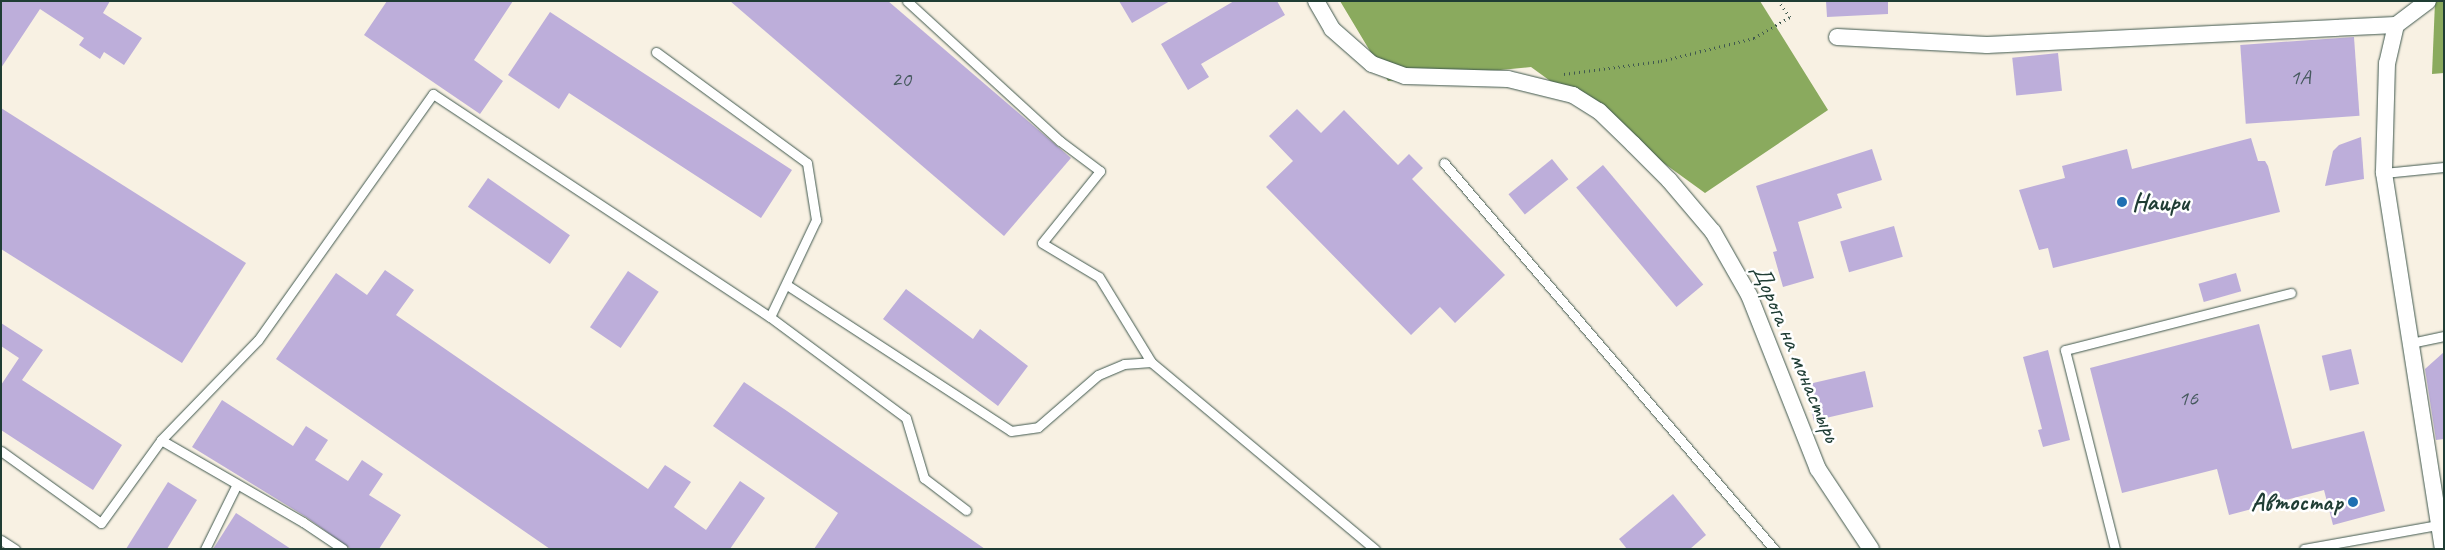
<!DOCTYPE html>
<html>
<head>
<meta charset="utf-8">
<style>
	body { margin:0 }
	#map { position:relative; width:2445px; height:550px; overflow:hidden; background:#f8f1e3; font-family:Caveat,sans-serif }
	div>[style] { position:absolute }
	.forest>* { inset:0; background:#8aaa5e }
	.building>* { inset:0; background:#bdaeda; transform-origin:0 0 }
	.path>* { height:3px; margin-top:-1.5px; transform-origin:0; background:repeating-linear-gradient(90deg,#40584e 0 1px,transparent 0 5px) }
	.roads { filter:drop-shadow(0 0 1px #40584e) drop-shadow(0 0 1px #40584e) }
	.service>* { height:9px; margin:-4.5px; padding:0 4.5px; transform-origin:4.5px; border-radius:4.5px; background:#fff }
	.minor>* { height:16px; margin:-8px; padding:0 8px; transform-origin:8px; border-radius:8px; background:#fff }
	.dots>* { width:14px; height:14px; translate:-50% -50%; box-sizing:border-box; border:2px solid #fff; border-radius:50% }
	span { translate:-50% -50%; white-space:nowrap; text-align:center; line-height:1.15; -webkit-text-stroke:5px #fff; paint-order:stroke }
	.number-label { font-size:22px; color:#46595e }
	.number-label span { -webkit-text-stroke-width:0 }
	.poi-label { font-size:25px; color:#1f3d34; font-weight:700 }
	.left { translate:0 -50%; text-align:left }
	.right { translate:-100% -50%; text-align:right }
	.street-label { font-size:25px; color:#1f3d34 }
	.frame { position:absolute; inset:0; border:2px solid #1f3d34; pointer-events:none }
</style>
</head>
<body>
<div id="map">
	<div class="forest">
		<div style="clip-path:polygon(1340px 1px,1760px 1px,1828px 110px,1705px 193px,1531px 67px,1388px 81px)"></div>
		<div style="clip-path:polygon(2435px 2px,2444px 2px,2444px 73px,2432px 74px)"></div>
	</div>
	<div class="building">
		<div style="clip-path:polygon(1px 1px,110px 1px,103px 13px,142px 38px,124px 65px,104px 52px,100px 59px,79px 45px,84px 38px,40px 9px,1px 68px)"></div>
		<div style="clip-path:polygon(387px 1px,513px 1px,474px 60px,503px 81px,480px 114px,364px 35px)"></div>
		<div style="clip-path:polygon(730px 1px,888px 1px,1071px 158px,1004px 236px)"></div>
		<div style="clip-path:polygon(1119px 1px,1170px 1px,1132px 23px)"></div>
		<div style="clip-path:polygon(1234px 1px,1277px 1px,1285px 15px,1201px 64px,1209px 77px,1188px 90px,1161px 44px)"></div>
		<div style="clip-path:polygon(1826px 1px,1888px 1px,1888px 14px,1827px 17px)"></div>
		<div style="clip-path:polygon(550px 12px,792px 170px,761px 218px,569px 93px,559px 109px,508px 75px)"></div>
		<div style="left:2354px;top:37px;width:79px;height:114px;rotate:86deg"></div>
		<div style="left:2058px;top:53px;width:38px;height:46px;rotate:84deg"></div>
		<div style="clip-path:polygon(1px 108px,246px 263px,182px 363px,1px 249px)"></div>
		<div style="clip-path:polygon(1297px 109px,1321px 133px,1344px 110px,1398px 165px,1409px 154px,1423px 168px,1412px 179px,1505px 275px,1455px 323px,1440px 307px,1411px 335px,1266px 187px,1293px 161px,1269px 136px)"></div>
		<div style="clip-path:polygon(2361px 137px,2364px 179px,2325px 186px,2333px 151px,2339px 145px)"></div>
		<div style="clip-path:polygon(2251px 138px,2258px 161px,2265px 161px,2268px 166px,2280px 212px,2053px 268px,2048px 248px,2039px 250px,2019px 190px,2065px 178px,2062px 166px,2127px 149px,2132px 169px)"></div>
		<div style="clip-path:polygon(1872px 149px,1882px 180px,1837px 194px,1842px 208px,1798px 222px,1814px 278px,1783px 287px,1773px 252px,1777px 251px,1756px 186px)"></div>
		<div style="left:1552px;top:159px;width:26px;height:56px;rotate:51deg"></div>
		<div style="left:1603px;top:165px;width:156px;height:35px;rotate:50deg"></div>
		<div style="left:488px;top:178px;width:100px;height:35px;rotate:35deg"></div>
		<div style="left:1894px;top:226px;width:32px;height:56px;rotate:74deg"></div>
		<div style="clip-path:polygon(385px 270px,414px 290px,396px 315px,648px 489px,665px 465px,691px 482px,674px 507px,706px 530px,740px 481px,765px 498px,730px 549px,550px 549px,276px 359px,336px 273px,367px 295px)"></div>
		<div style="left:628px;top:271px;width:37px;height:68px;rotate:34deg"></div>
		<div style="left:2236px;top:273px;width:19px;height:39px;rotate:74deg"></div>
		<div style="clip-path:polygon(906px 289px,973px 339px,980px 329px,1028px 366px,998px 406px,883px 319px)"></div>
		<div style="clip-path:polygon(1px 323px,43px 350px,22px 380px,122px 445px,93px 490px,1px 430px,1px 385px,19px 358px,1px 346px)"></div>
		<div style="clip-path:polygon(2259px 324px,2292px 449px,2364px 431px,2385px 511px,2333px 525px,2324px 490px,2229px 515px,2217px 469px,2122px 493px,2090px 368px)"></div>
		<div style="left:2351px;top:349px;width:36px;height:30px;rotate:77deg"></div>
		<div style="clip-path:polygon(2048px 350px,2070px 440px,2043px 447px,2038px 430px,2042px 429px,2023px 357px)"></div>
		<div style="clip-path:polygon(2444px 352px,2444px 439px,2436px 440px,2425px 369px)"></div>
		<div style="left:1865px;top:371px;width:37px;height:61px;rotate:77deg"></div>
		<div style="clip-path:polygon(744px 382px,787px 411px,985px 549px,814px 549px,838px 513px,713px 426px)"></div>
		<div style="clip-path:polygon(222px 400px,293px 446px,306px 426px,328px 440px,315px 460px,348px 481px,362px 460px,383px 474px,369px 495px,401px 515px,379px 549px,351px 549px,306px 517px,192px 447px)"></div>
		<div style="clip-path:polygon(168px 482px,197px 500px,167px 549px,126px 549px)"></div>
		<div style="clip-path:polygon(1673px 494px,1706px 535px,1690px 549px,1627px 549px,1619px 539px)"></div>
		<div style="clip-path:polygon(236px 513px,291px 549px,213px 549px)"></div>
	</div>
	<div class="path">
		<div style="left:1564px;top:74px;width:98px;rotate:-7.6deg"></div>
		<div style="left:1661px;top:61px;width:96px;rotate:-13.9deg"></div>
		<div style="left:1754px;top:38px;width:42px;rotate:-30.3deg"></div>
		<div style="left:1790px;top:17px;width:19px;rotate:-125deg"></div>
	</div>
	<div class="roads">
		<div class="service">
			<div style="left:907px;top:1px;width:207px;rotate:42.5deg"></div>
			<div style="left:1060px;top:141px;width:50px;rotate:36.9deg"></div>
			<div style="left:1100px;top:171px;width:92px;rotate:128.9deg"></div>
			<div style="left:1042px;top:243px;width:66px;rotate:30.8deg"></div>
			<div style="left:1099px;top:277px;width:100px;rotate:58.5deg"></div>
			<div style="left:1151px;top:362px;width:292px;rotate:39.9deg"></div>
			<div style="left:656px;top:52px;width:187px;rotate:36.3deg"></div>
			<div style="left:807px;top:163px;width:58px;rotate:81deg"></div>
			<div style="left:816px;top:220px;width:107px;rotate:115.4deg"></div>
			<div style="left:1444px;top:163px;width:508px;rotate:49.47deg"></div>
			<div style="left:2384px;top:173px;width:60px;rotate:-5.7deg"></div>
			<div style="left:787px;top:285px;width:267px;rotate:33.1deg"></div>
			<div style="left:1011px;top:431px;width:27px;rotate:-8deg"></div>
			<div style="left:1038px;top:427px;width:79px;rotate:-40.9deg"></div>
			<div style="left:1098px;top:375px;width:28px;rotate:-23deg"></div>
			<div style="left:1124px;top:364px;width:27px;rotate:-4deg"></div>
			<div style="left:2411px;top:343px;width:34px;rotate:-12deg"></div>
			<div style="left:161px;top:440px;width:164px;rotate:30deg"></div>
			<div style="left:303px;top:522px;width:48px;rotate:34deg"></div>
			<div style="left:1px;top:451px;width:123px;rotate:35.8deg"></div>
			<div style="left:101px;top:523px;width:102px;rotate:-54.1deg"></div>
			<div style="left:161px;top:440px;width:139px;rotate:-45.9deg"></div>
			<div style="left:258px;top:340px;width:302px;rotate:-54.6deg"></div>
			<div style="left:433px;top:94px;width:404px;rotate:33.5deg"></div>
			<div style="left:770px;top:317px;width:169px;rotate:36.6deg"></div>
			<div style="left:906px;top:418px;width:63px;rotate:73.3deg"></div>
			<div style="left:924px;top:478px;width:53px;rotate:37.3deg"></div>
			<div style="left:1px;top:540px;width:17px;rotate:33deg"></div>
			<div style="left:205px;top:549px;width:70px;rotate:-63.8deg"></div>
			<div style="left:2115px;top:549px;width:205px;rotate:-104.1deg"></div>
			<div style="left:2065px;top:350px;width:233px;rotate:-14.2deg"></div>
			<div style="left:2304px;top:549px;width:136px;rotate:-10.2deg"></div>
		</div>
		<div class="minor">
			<div style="left:1316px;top:1px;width:32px;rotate:60deg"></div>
			<div style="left:1332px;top:29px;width:53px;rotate:41.2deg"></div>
			<div style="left:1372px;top:64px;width:35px;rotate:20deg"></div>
			<div style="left:1405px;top:76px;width:103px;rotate:1.7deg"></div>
			<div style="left:1508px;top:79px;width:67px;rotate:13.8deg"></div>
			<div style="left:1573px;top:95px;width:31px;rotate:32deg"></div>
			<div style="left:1599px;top:111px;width:47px;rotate:44.1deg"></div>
			<div style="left:1633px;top:144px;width:51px;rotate:45deg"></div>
			<div style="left:1669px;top:180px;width:68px;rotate:49.8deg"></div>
			<div style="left:1713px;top:232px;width:73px;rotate:60.3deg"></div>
			<div style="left:1749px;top:295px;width:187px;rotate:68.4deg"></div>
			<div style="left:1818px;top:469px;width:96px;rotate:56.5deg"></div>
			<div style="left:2428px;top:1px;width:40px;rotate:143deg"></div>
			<div style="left:2396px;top:25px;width:39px;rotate:103deg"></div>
			<div style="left:2387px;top:63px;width:110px;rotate:91.6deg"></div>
			<div style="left:2384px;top:173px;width:381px;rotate:81.1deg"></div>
			<div style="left:1837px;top:37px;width:150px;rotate:3.1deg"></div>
			<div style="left:1987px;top:45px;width:409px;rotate:-2.8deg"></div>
		</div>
	</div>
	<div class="dots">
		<div style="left:2122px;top:202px;background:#1f6fb2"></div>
		<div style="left:2353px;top:502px;background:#1f6fb2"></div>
	</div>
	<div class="number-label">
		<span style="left:2300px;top:78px">1А</span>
		<span style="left:901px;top:80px">20</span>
		<span style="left:2188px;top:399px">16</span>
	</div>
	<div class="poi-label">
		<span class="left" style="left:2132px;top:202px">Наири</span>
		<span class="right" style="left:2343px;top:502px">Автостар</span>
	</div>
	<div class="street-label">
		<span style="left:1796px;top:353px;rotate:67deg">Дорога на монастырь</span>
	</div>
	<div class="frame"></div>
</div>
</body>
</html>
